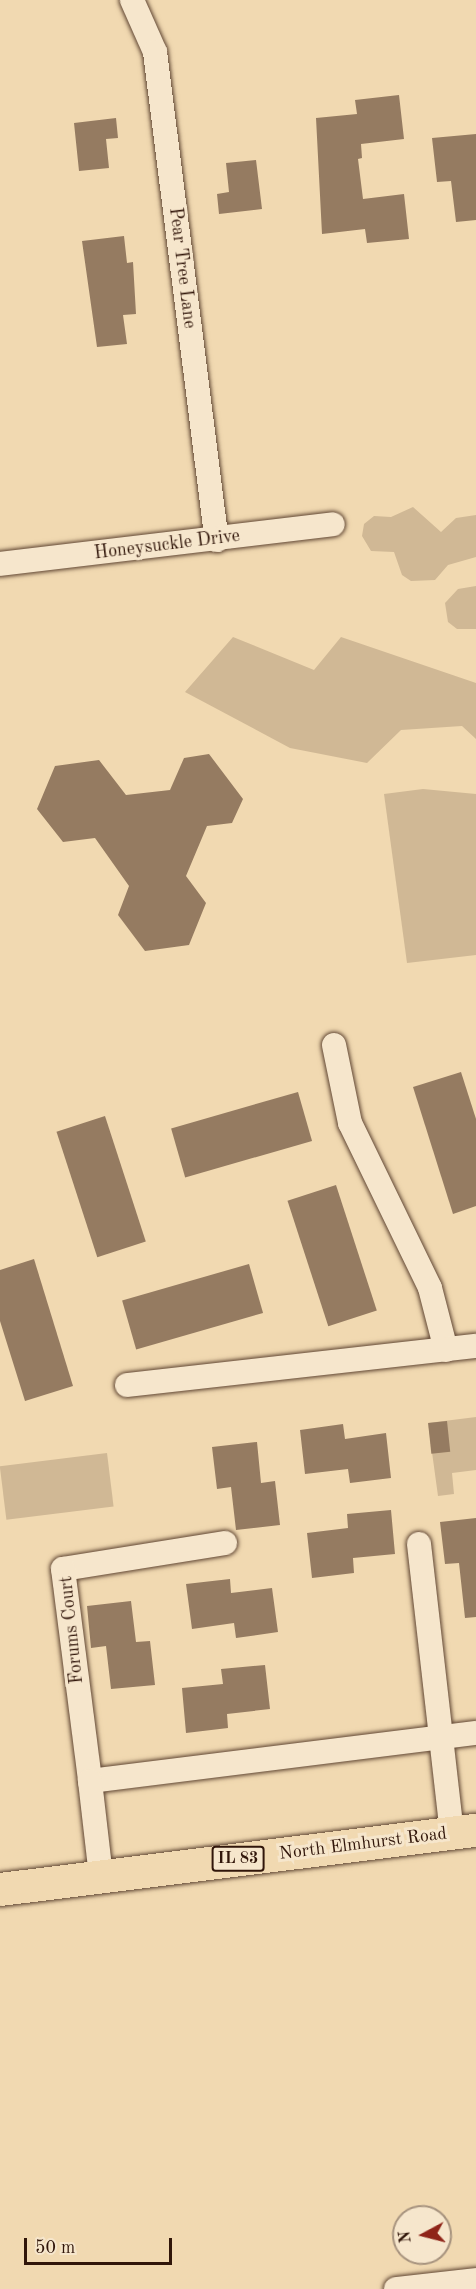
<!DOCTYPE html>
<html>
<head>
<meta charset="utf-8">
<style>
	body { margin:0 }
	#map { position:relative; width:476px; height:2289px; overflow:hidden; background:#f1d9b1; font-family:"Old Standard TT",serif }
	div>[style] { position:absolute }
	.green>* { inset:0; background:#d0b895; transform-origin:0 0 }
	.building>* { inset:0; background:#957b61; transform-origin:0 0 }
	.roads { filter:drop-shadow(0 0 2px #614734) drop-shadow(0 0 2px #614734) }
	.minor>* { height:24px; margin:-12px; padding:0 12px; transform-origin:12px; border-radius:12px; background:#f6e6cc }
	.primary>* { height:33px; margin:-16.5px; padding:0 16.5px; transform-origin:16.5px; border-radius:16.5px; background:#f1d9b1 }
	span { translate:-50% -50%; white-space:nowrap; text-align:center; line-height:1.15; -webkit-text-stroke:6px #f6e6cc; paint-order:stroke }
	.shield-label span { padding:2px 4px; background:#f6e6cc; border:2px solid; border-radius:4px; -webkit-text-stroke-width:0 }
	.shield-label { font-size:16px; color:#31160a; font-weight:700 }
	.street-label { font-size:18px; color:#31160a }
	.north { position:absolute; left:392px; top:2205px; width:60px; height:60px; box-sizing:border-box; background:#f6e6cc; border:2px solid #a7937e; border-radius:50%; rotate:263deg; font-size:16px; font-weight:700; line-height:24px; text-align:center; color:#31160a }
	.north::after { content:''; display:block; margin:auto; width:21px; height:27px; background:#8f2418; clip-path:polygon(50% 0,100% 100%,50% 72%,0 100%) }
	.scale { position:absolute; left:24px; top:2238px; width:148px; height:27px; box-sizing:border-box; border:3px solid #31160a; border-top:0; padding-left:8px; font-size:18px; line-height:21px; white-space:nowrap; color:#31160a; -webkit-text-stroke:4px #f6e6cc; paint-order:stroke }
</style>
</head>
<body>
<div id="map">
	<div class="green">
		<div style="clip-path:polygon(413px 507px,441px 532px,456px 518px,476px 515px,476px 557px,448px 565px,435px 580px,411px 581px,402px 575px,394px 552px,371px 551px,362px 536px,364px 524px,374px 516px,391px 517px)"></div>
		<div style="clip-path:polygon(476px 586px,476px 629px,457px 629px,448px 622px,445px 603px,458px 589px)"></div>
		<div style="clip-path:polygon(233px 637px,314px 670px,341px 637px,476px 683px,476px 739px,462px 726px,401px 730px,367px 763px,290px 748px,185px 692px)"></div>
		<div style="clip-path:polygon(423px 789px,476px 794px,476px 955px,407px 963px,384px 794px)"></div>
		<div style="clip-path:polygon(476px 1417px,476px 1470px,452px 1473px,454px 1494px,438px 1496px,428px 1423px)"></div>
		<div style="left:107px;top:1453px;width:54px;height:108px;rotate:83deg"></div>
	</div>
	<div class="building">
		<div style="clip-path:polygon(399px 95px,404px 139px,361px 144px,362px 158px,358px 159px,363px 199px,404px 194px,409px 239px,367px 243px,365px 229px,322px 234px,316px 118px,357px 114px,355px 100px)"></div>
		<div style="clip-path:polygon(116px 118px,118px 138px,106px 139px,109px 168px,79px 171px,74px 123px)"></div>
		<div style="clip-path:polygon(476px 134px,476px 220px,456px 222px,451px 181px,437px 182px,432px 138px)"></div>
		<div style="clip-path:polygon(256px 160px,262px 209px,219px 214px,217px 194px,229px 192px,226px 163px)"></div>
		<div style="clip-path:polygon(124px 236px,127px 263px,133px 262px,136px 314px,123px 315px,127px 344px,97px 347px,82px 241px)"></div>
		<div style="clip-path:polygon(209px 754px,243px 799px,232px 823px,207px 826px,186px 876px,206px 903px,189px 945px,145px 951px,118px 915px,129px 886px,95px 838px,63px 842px,37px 809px,55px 766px,99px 760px,126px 795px,170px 790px,184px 758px)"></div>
		<div style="clip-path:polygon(461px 1072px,476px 1119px,476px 1206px,453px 1214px,413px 1087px)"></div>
		<div style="left:298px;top:1092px;width:51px;height:132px;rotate:74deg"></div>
		<div style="left:105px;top:1116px;width:132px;height:51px;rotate:72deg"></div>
		<div style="left:336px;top:1185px;width:132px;height:51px;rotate:72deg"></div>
		<div style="clip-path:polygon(34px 1259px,73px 1386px,25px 1401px,0 1321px,0 1270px)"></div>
		<div style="left:249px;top:1264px;width:51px;height:132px;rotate:74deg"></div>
		<div style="left:447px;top:1421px;width:31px;height:19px;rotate:84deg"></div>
		<div style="clip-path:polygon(343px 1424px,345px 1439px,386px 1433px,391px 1478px,350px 1483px,348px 1469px,305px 1474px,300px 1430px)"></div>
		<div style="clip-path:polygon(257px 1442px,261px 1483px,275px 1481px,280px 1525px,236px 1530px,231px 1487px,217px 1489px,212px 1447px)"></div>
		<div style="clip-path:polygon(391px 1510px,395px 1554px,353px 1558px,354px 1573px,312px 1578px,307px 1533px,348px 1528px,347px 1514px)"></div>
		<div style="clip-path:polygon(476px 1518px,476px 1617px,465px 1618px,459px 1563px,445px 1564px,440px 1522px)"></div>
		<div style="clip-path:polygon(230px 1579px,231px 1593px,272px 1588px,278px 1632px,236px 1638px,234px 1623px,192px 1629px,186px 1584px)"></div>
		<div style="clip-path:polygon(131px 1601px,136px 1642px,150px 1641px,155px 1685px,111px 1689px,106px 1646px,91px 1648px,87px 1606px)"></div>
		<div style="clip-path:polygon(265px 1665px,270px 1709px,227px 1714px,228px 1728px,186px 1733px,182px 1688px,223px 1684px,221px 1669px)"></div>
	</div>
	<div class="roads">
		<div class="minor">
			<div style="left:132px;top:0;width:57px;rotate:66.1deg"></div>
			<div style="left:155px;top:52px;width:492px;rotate:82.8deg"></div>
			<div style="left:0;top:564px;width:335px;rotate:-6.8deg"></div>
			<div style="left:334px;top:1045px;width:80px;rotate:78.4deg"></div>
			<div style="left:350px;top:1123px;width:183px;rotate:64.1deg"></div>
			<div style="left:430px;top:1288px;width:64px;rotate:75.5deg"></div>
			<div style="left:127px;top:1385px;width:351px;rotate:-6.4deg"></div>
			<div style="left:225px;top:1543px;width:164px;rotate:170.9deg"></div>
			<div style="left:63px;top:1569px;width:214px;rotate:82.7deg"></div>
			<div style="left:90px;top:1781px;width:389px;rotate:-7.1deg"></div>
			<div style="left:419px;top:1544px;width:291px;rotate:83.5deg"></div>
			<div style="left:90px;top:1781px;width:96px;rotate:83.4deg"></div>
			<div style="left:396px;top:2289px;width:81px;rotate:-6.4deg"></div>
		</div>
		<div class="primary">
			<div style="left:0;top:1889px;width:480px;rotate:-7.1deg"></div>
		</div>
	</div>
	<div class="shield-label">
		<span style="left:238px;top:1859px">IL 83</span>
	</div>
	<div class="street-label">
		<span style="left:182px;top:268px;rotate:83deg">Pear Tree Lane</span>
		<span style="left:167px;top:545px;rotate:-7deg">Honeysuckle Drive</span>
		<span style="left:72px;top:1630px;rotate:-96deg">Forums Court</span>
		<span style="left:363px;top:1844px;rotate:-7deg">North Elmhurst Road</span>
	</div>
	<div class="north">N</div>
	<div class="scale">50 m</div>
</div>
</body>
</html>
